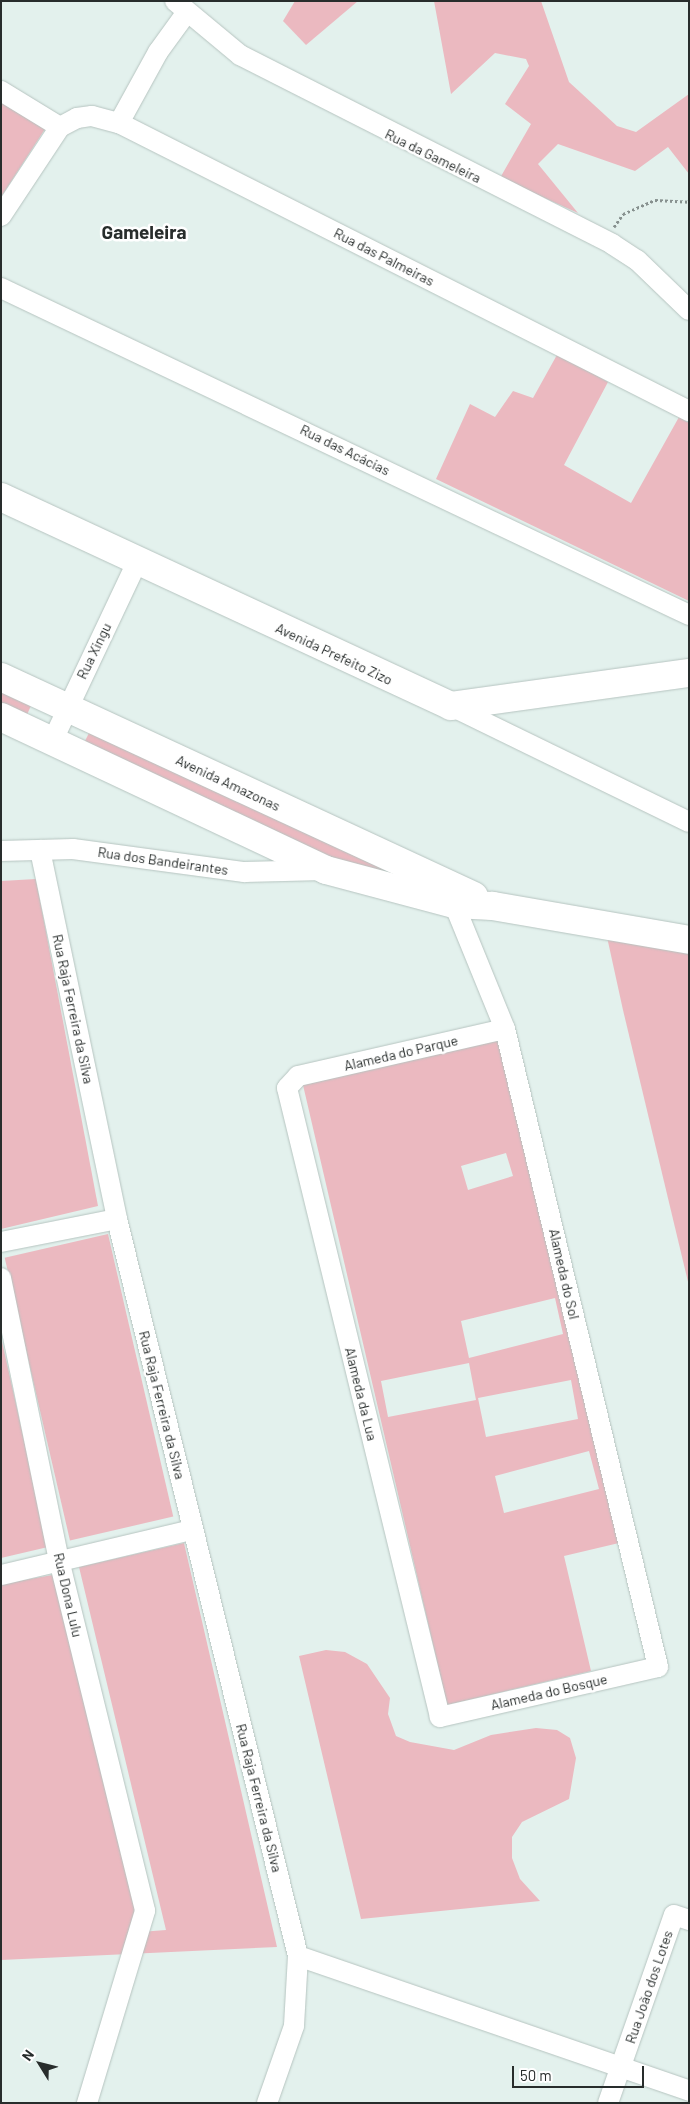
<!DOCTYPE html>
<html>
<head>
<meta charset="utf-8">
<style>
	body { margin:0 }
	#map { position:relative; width:690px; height:2104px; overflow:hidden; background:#e3f1ed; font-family:Barlow,sans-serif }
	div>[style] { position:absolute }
	.green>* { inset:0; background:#ebb9c0; transform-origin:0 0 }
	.path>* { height:3px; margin-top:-1.5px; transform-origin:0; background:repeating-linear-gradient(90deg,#87918f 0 2.5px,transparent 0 5px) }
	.roads { filter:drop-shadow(0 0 1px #b6c4c0) drop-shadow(0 0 1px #b6c4c0) }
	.street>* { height:20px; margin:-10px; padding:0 10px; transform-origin:10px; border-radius:10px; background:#fff }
	.secondary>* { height:28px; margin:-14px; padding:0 14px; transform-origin:14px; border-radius:14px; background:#fff }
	span { translate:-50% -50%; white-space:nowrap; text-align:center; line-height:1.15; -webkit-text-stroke:5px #fff; paint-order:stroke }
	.street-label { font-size:14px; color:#282d2c }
	.district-label { font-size:19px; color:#282d2c; font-weight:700 }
	.frame { position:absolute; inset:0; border:2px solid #282d2c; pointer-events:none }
	.north { position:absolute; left:15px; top:2039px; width:50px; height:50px; -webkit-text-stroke:4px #fff; paint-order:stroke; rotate:306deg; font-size:14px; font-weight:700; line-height:20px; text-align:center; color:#282d2c }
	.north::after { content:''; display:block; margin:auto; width:18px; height:22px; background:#282d2c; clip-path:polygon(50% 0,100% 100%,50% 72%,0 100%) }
	.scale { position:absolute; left:512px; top:2066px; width:132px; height:22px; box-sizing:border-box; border:2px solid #282d2c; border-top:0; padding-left:6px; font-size:15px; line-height:18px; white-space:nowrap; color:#282d2c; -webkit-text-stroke:4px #fff; paint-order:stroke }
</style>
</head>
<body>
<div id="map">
	<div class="green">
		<div style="clip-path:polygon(295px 1px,358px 1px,306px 45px,283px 21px)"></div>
		<div style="clip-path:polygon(434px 1px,541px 1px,569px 82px,617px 126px,636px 132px,689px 94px,689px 174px,668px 147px,635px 171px,558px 144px,538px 164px,578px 213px,500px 178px,531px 124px,505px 104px,529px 66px,526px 59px,495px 53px,451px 94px)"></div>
		<div style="clip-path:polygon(1px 97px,47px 126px,1px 197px)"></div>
		<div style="clip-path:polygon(558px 353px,608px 382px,564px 465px,631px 503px,679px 417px,689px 423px,689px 601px,436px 479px,470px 404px,495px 417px,513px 391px,533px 398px)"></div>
		<div style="clip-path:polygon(1px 684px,34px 699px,25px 719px,1px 707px)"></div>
		<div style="clip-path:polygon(91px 729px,386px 870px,379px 874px,306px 851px,83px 745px)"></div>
		<div style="clip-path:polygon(36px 879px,98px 1206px,1px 1229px,1px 881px)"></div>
		<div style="clip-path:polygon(607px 937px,689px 952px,689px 1286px,623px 1010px)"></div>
		<div style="clip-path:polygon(evenodd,502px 1038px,619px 1543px,564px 1556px,591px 1671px,447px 1705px,303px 1085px,502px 1038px,506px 1153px,513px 1176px,468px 1190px,461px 1166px,506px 1153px,502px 1038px,555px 1298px,563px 1334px,469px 1358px,461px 1321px,555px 1298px,502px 1038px,469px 1363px,476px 1400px,388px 1417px,381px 1381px,469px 1363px,502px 1038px,571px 1380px,578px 1419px,486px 1437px,478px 1398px,571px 1380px,502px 1038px,589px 1451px,599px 1489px,504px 1513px,495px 1476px,589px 1451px)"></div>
		<div style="left:108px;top:1234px;width:290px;height:106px;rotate:77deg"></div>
		<div style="clip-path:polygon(1px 1337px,48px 1547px,1px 1558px)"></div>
		<div style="clip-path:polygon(184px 1543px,277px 1947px,1px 1960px,1px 1584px,58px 1574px,140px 1932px,166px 1930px,79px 1567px)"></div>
		<div style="clip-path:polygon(326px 1650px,345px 1652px,367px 1664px,390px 1698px,388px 1714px,396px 1736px,410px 1742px,454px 1750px,491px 1735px,536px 1728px,557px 1730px,570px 1738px,576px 1758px,569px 1799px,522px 1822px,512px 1837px,512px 1858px,520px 1879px,540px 1901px,361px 1919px,299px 1656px)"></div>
	</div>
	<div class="path">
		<div style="left:614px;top:227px;width:16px;rotate:-55deg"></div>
		<div style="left:623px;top:214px;width:35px;rotate:-24deg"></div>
		<div style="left:655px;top:200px;width:34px;rotate:3deg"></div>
	</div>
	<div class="roads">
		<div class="street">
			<div style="left:175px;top:1px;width:85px;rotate:39.7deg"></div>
			<div style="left:240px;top:55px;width:417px;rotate:26.9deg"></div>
			<div style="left:612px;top:244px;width:30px;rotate:33deg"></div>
			<div style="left:637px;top:260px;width:72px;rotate:43.9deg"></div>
			<div style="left:1px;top:91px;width:69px;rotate:31.4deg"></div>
			<div style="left:119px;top:123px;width:81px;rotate:-61.2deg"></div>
			<div style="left:158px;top:52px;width:49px;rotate:-54.1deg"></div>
			<div style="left:1px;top:216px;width:107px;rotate:-56.5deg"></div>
			<div style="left:60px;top:127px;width:19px;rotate:-28deg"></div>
			<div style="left:77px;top:118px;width:15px;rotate:-8deg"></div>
			<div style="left:92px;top:116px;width:28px;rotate:15deg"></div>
			<div style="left:119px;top:123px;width:639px;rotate:26.81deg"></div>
			<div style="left:1px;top:288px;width:762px;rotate:25.42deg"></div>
			<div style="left:451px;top:706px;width:265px;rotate:26deg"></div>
			<div style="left:52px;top:742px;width:199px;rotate:-64.7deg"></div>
			<div style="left:40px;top:850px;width:377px;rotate:78.2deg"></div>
			<div style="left:117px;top:1219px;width:759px;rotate:76.2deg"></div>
			<div style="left:298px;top:1956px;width:70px;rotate:93.3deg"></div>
			<div style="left:294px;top:2026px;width:82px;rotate:109.3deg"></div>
			<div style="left:1px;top:851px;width:72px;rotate:-1.6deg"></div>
			<div style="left:73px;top:849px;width:173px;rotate:7.7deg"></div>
			<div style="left:244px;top:872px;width:80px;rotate:-1.4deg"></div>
			<div style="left:455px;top:892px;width:12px;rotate:95deg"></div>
			<div style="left:454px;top:904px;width:135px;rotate:67.8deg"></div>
			<div style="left:505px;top:1029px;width:656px;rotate:76.51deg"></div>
			<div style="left:658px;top:1667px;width:224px;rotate:167.1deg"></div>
			<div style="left:440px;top:1717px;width:647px;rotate:-103.67deg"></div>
			<div style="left:287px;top:1088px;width:16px;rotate:-47deg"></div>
			<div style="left:298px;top:1076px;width:212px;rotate:-12.8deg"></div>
			<div style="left:1px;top:1242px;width:118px;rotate:-11.2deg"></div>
			<div style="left:1px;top:1278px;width:288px;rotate:78.4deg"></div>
			<div style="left:59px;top:1560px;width:361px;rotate:76.2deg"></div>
			<div style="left:145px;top:1911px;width:201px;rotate:106.8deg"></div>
			<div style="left:1px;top:1575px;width:196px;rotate:-13.3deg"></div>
			<div style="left:298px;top:1956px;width:414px;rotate:19deg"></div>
			<div style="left:608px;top:2103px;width:199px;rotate:-70.7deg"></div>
			<div style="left:674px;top:1915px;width:16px;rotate:18deg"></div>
		</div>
		<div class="secondary">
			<div style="left:1px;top:497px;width:496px;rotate:24.9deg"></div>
			<div style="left:451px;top:706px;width:240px;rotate:-7.9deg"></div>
			<div style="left:1px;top:677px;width:521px;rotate:24.84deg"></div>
			<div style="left:1px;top:717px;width:359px;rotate:25.2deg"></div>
			<div style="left:326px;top:870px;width:132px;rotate:14.9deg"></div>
			<div style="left:454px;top:904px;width:39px;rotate:3deg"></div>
			<div style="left:493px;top:906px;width:199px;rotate:9.8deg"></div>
		</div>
	</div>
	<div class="street-label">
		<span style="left:433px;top:156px;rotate:26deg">Rua da Gameleira</span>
		<span style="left:384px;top:257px;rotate:27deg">Rua das Palmeiras</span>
		<span style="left:345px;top:450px;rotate:26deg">Rua das Acácias</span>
		<span style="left:94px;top:651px;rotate:-64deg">Rua Xingu</span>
		<span style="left:334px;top:654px;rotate:25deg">Avenida Prefeito Zizo</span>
		<span style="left:228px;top:783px;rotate:25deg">Avenida Amazonas</span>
		<span style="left:163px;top:861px;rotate:8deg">Rua dos Bandeirantes</span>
		<span style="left:73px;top:1009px;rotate:78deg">Rua Raja Ferreira da Silva</span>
		<span style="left:401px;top:1053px;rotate:-13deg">Alameda do Parque</span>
		<span style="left:564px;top:1274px;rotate:77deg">Alameda do Sol</span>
		<span style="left:361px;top:1394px;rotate:76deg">Alameda da Lua</span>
		<span style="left:162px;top:1405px;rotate:76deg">Rua Raja Ferreira da Silva</span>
		<span style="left:68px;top:1595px;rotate:77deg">Rua Dona Lulu</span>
		<span style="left:549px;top:1692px;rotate:-13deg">Alameda do Bosque</span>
		<span style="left:259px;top:1798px;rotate:76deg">Rua Raja Ferreira da Silva</span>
		<span style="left:649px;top:1987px;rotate:-71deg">Rua João dos Lotes</span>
	</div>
	<div class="district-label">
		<span style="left:144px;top:232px">Gameleira</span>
	</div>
	<div class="frame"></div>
	<div class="north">N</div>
	<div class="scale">50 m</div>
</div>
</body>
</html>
